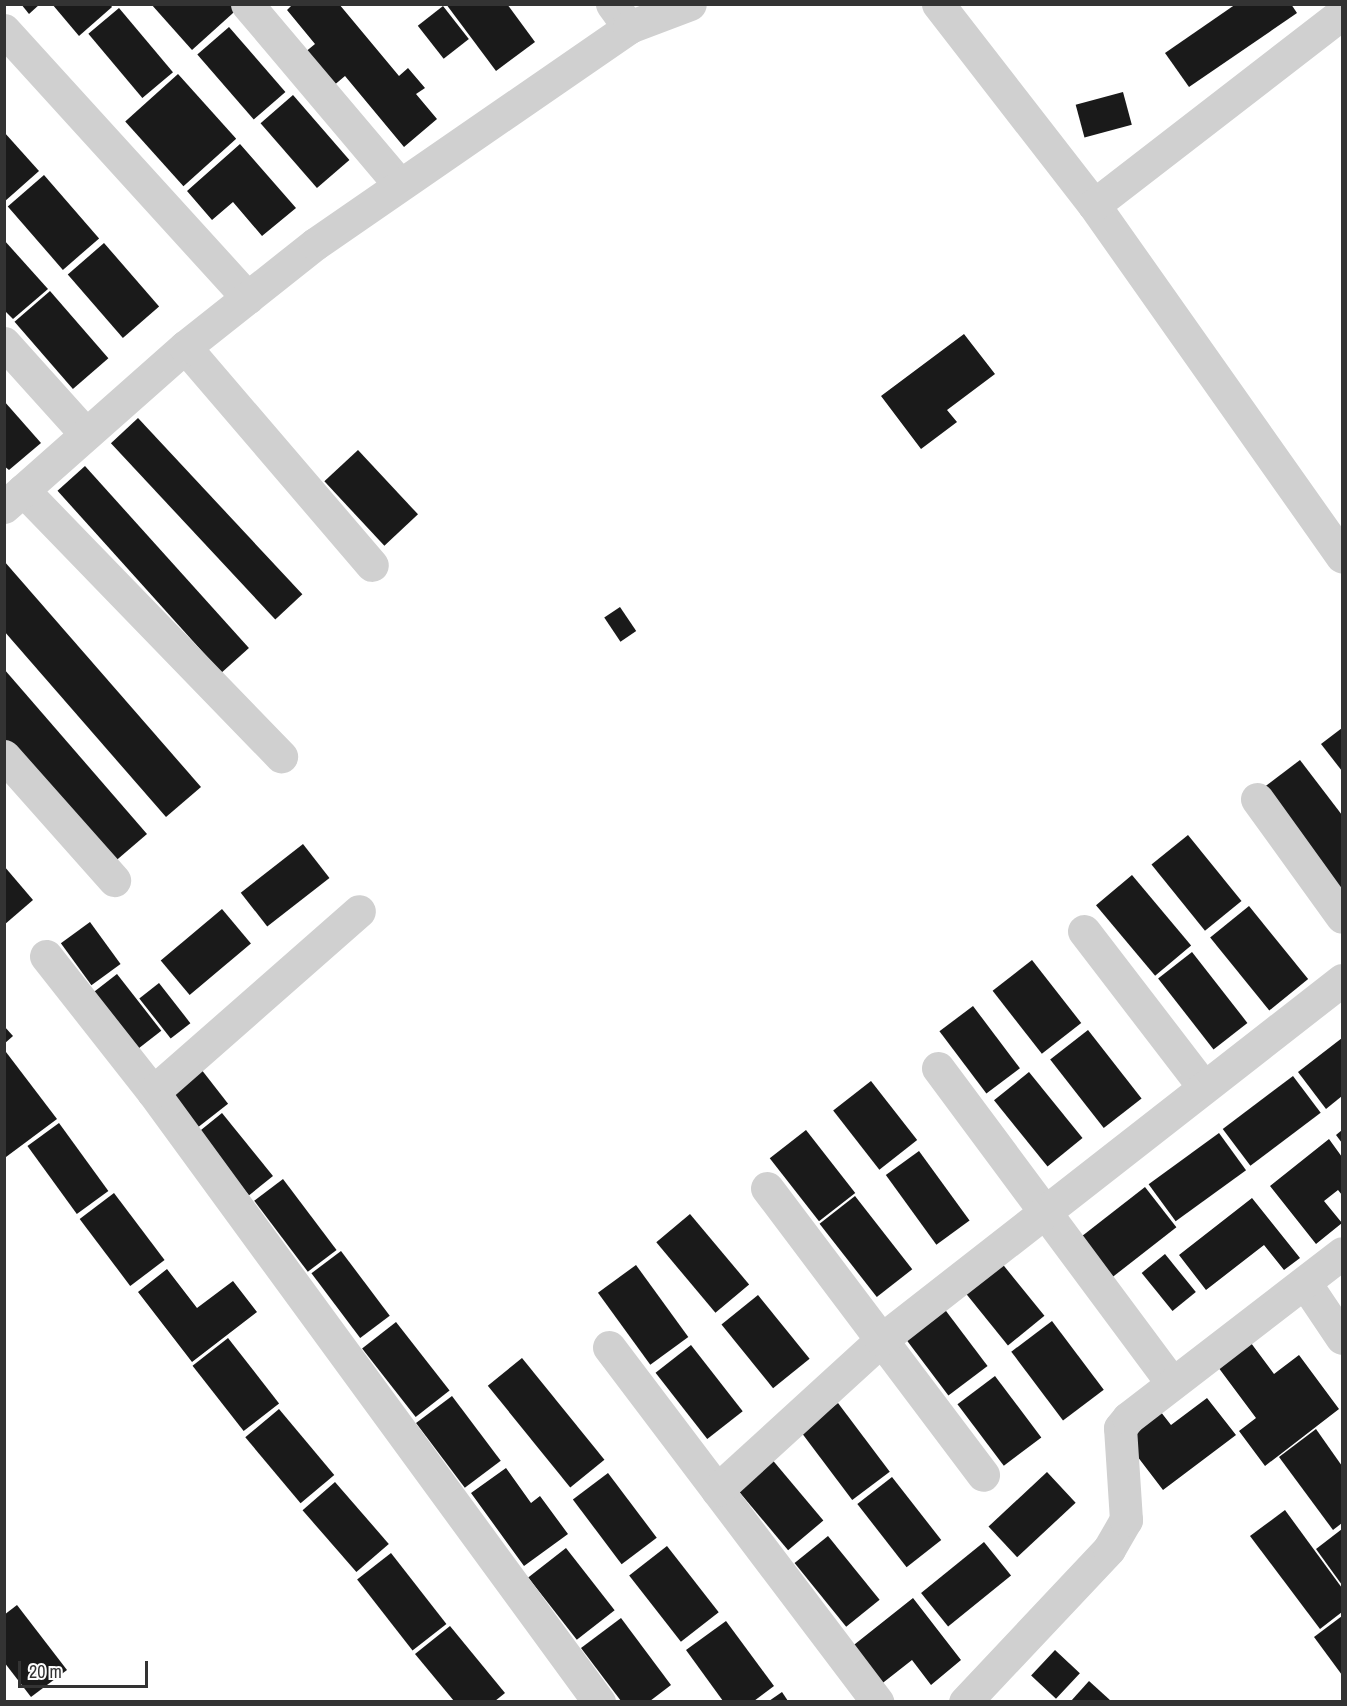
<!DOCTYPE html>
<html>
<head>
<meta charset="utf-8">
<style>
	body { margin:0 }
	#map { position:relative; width:1347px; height:1706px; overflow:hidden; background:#fff; font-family:"Archivo Narrow",sans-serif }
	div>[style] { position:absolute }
	.building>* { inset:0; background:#1a1a1a; transform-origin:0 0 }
	.minor>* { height:33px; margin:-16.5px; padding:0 16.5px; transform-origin:16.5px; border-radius:16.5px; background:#d0d0d0 }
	span { translate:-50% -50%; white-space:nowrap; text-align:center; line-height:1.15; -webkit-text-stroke:6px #fff; paint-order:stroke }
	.frame { position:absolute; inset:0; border:6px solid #333; pointer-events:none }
	.scale { position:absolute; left:18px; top:1661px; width:130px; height:27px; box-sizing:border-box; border:3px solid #333; border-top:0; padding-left:8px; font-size:18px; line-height:21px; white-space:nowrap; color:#333; -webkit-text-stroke:4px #fff; paint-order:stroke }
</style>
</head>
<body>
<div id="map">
	<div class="building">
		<div style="clip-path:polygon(21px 4px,40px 4px,29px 14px)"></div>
		<div style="clip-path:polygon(52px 4px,110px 4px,112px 7px,79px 36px)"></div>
		<div style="clip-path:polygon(151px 4px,243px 4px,192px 50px)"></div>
		<div style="clip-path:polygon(293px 4px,339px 4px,399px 76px,408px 68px,425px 88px,416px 94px,437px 119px,404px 147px,345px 76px,326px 92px,298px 58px,315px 44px,287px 10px)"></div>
		<div style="clip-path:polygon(446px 4px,507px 4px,535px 42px,496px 71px)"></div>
		<div style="clip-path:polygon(1236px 4px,1291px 4px,1297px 13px,1189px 87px,1165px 53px)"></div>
		<div style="left:443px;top:6px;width:42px;height:32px;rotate:52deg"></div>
		<div style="left:119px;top:8px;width:84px;height:40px;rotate:50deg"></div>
		<div style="left:229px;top:27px;width:86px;height:42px;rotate:49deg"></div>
		<div style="left:178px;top:74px;width:87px;height:71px;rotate:48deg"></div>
		<div style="left:1123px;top:92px;width:34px;height:49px;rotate:75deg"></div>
		<div style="left:293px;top:95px;width:86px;height:43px;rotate:49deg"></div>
		<div style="clip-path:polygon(4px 132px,39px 171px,4px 202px)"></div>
		<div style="clip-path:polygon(240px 144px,296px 208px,262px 236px,233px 202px,212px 220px,187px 191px)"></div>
		<div style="left:44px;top:175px;width:84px;height:48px;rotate:49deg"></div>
		<div style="clip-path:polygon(4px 240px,48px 289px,13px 319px,4px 310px)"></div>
		<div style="left:104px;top:243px;width:84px;height:48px;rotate:49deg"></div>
		<div style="left:50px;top:291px;width:89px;height:47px;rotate:49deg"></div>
		<div style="clip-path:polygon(964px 334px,995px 374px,947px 410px,957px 422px,921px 449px,881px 396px)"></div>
		<div style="clip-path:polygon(4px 401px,41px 443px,9px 470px,4px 466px)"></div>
		<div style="left:138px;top:418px;width:241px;height:37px;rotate:47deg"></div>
		<div style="left:358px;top:450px;width:88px;height:46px;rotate:47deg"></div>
		<div style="left:85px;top:466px;width:245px;height:37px;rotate:48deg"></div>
		<div style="clip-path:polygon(4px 561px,201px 787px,166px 817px,4px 631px)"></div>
		<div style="left:620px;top:607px;width:29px;height:19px;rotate:56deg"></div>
		<div style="clip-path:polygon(4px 669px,147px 834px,112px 864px,4px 740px)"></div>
		<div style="clip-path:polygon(1342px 728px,1342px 771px,1321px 744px)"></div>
		<div style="clip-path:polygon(1300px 760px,1342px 815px,1342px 891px,1263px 788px)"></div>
		<div style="left:1188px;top:835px;width:85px;height:47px;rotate:51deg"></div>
		<div style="left:303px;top:844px;width:43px;height:79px;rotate:52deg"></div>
		<div style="clip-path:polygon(4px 866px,33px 900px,4px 925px)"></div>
		<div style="left:1132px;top:875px;width:92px;height:47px;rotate:50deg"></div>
		<div style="left:1249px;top:906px;width:94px;height:50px;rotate:51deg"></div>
		<div style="left:222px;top:909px;width:45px;height:80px;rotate:50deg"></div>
		<div style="left:90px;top:922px;width:52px;height:36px;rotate:54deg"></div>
		<div style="left:1192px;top:952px;width:90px;height:43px;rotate:52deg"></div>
		<div style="left:1032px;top:960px;width:80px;height:50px;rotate:52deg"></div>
		<div style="left:117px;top:974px;width:72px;height:29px;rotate:52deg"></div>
		<div style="left:159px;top:983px;width:51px;height:25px;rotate:52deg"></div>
		<div style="left:973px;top:1006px;width:78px;height:42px;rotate:53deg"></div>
		<div style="clip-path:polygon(4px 1026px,13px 1036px,4px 1044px)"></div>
		<div style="left:1088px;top:1030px;width:87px;height:48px;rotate:52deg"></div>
		<div style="clip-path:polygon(1342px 1038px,1342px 1096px,1326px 1109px,1298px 1072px)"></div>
		<div style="clip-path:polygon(6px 1052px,57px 1119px,6px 1157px,4px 1053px)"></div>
		<div style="left:201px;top:1069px;width:44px;height:41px;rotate:52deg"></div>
		<div style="left:1029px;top:1072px;width:85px;height:45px;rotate:51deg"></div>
		<div style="left:1293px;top:1076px;width:46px;height:88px;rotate:53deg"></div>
		<div style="left:871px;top:1081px;width:75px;height:48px;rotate:52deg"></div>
		<div style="left:222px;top:1113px;width:81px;height:31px;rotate:51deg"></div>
		<div style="left:59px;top:1123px;width:84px;height:39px;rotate:54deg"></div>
		<div style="left:806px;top:1130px;width:80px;height:46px;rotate:52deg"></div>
		<div style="clip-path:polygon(1342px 1130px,1342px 1143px,1336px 1135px)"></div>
		<div style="left:1219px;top:1133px;width:46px;height:87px;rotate:54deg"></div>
		<div style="clip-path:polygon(1329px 1139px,1342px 1157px,1342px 1195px,1338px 1190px,1324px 1201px,1342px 1223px,1316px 1244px,1270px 1186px)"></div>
		<div style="left:919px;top:1151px;width:86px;height:41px;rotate:54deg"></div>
		<div style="left:283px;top:1179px;width:89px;height:36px;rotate:53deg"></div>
		<div style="left:1145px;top:1187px;width:51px;height:81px;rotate:52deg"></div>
		<div style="left:114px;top:1193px;width:84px;height:43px;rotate:53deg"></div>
		<div style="left:855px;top:1196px;width:93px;height:45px;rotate:52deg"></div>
		<div style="clip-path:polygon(1252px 1198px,1300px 1258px,1284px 1270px,1264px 1245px,1206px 1290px,1179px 1255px)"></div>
		<div style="left:690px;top:1214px;width:92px;height:44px;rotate:50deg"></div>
		<div style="left:341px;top:1251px;width:81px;height:37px;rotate:53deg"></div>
		<div style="left:1165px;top:1254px;width:49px;height:30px;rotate:51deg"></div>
		<div style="left:996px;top:1256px;width:77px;height:47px;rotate:51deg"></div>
		<div style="left:636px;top:1265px;width:89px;height:47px;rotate:54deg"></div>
		<div style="clip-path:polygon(167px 1269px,197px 1308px,233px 1281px,257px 1312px,192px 1362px,138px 1292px)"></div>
		<div style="left:758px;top:1295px;width:82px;height:47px;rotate:51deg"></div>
		<div style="left:937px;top:1299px;width:84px;height:49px;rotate:53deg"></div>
		<div style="left:1052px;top:1321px;width:86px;height:51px;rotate:53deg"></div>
		<div style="left:396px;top:1322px;width:87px;height:43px;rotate:52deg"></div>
		<div style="left:228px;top:1338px;width:83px;height:45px;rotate:52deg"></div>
		<div style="clip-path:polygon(1251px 1343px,1274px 1374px,1299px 1355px,1339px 1409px,1265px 1466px,1239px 1431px,1256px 1418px,1218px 1367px)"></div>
		<div style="left:691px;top:1345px;width:84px;height:45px;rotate:52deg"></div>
		<div style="left:522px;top:1358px;width:131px;height:44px;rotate:51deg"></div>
		<div style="left:995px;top:1376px;width:77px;height:47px;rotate:53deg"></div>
		<div style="left:452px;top:1396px;width:81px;height:45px;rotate:53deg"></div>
		<div style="clip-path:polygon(1207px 1398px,1236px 1435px,1163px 1490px,1121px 1435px,1157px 1407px,1171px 1425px)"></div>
		<div style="left:838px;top:1403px;width:86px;height:47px;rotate:53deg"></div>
		<div style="left:279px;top:1409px;width:86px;height:44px;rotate:50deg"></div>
		<div style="clip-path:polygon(1316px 1429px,1342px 1466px,1342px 1523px,1333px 1530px,1279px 1457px)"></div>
		<div style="left:770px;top:1457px;width:83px;height:46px;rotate:50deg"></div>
		<div style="clip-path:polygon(506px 1468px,531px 1503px,540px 1496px,568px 1534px,524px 1566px,471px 1493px)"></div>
		<div style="left:1047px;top:1472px;width:42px;height:80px;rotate:47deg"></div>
		<div style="left:608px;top:1473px;width:81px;height:44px;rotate:53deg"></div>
		<div style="left:892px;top:1477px;width:80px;height:44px;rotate:52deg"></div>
		<div style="left:335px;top:1482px;width:82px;height:43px;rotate:49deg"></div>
		<div style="clip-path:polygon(1285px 1510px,1342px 1588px,1342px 1612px,1320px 1629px,1250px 1536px)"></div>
		<div style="clip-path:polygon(1342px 1529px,1342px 1585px,1316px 1549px)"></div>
		<div style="left:828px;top:1536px;width:82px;height:43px;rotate:51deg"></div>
		<div style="left:984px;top:1542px;width:43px;height:81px;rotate:51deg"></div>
		<div style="left:667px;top:1546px;width:84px;height:48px;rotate:52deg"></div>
		<div style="left:566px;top:1548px;width:79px;height:48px;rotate:52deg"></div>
		<div style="left:391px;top:1553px;width:90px;height:43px;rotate:52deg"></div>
		<div style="clip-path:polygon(913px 1598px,961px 1660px,931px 1685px,912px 1660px,875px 1689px,845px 1652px)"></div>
		<div style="clip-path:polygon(17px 1605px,67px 1670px,31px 1697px,4px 1662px,4px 1615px)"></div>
		<div style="clip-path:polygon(1342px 1616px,1342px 1675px,1314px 1637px)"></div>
		<div style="clip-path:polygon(621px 1618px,671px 1685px,650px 1701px,621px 1701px,581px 1648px)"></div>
		<div style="clip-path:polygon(726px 1621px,774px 1686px,754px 1701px,723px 1701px,686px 1650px)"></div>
		<div style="clip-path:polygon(450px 1626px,505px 1693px,495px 1701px,454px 1701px,415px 1654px)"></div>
		<div style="left:1055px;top:1650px;width:34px;height:35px;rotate:43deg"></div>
		<div style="clip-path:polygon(1089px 1681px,1111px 1701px,1071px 1701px)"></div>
		<div style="clip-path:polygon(782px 1692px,788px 1701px,769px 1701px)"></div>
	</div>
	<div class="minor">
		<div style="left:247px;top:4px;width:236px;rotate:49.8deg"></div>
		<div style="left:612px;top:4px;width:29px;rotate:54deg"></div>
		<div style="left:938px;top:4px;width:254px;rotate:52.2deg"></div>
		<div style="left:1094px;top:205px;width:430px;rotate:54.8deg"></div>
		<div style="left:4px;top:30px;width:362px;rotate:47.7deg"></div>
		<div style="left:1094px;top:205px;width:314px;rotate:-37.7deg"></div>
		<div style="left:4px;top:343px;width:121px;rotate:48deg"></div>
		<div style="left:185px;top:347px;width:287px;rotate:49.4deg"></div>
		<div style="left:23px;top:490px;width:371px;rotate:45.9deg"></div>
		<div style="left:4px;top:507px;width:242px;rotate:-41.5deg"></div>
		<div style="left:185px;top:347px;width:166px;rotate:-38.4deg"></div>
		<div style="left:315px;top:244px;width:382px;rotate:-34.6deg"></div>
		<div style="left:629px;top:27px;width:65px;rotate:-20.7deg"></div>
		<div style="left:4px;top:756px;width:166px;rotate:48.4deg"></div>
		<div style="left:1257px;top:799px;width:145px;rotate:54.2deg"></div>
		<div style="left:1084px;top:931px;width:195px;rotate:52.5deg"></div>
		<div style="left:46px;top:956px;width:173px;rotate:51.8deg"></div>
		<div style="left:153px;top:1092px;width:756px;rotate:53.83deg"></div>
		<div style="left:938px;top:1068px;width:391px;rotate:53.4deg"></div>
		<div style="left:153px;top:1092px;width:274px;rotate:-41.3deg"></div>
		<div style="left:767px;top:1188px;width:359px;rotate:53deg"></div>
		<div style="left:1305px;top:1283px;width:66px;rotate:56.1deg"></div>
		<div style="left:609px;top:1347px;width:445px;rotate:52.9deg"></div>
		<div style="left:717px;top:1490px;width:222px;rotate:-42.4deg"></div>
		<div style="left:881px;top:1340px;width:585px;rotate:-37.99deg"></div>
		<div style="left:965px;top:1702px;width:210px;rotate:-46.7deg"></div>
		<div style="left:1109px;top:1549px;width:34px;rotate:-60deg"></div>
		<div style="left:1126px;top:1520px;width:92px;rotate:-93.7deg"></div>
		<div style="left:1120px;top:1428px;width:13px;rotate:-51deg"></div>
		<div style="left:1128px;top:1418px;width:270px;rotate:-37.6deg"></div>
	</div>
	<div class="frame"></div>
	<div class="scale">20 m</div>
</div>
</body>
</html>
